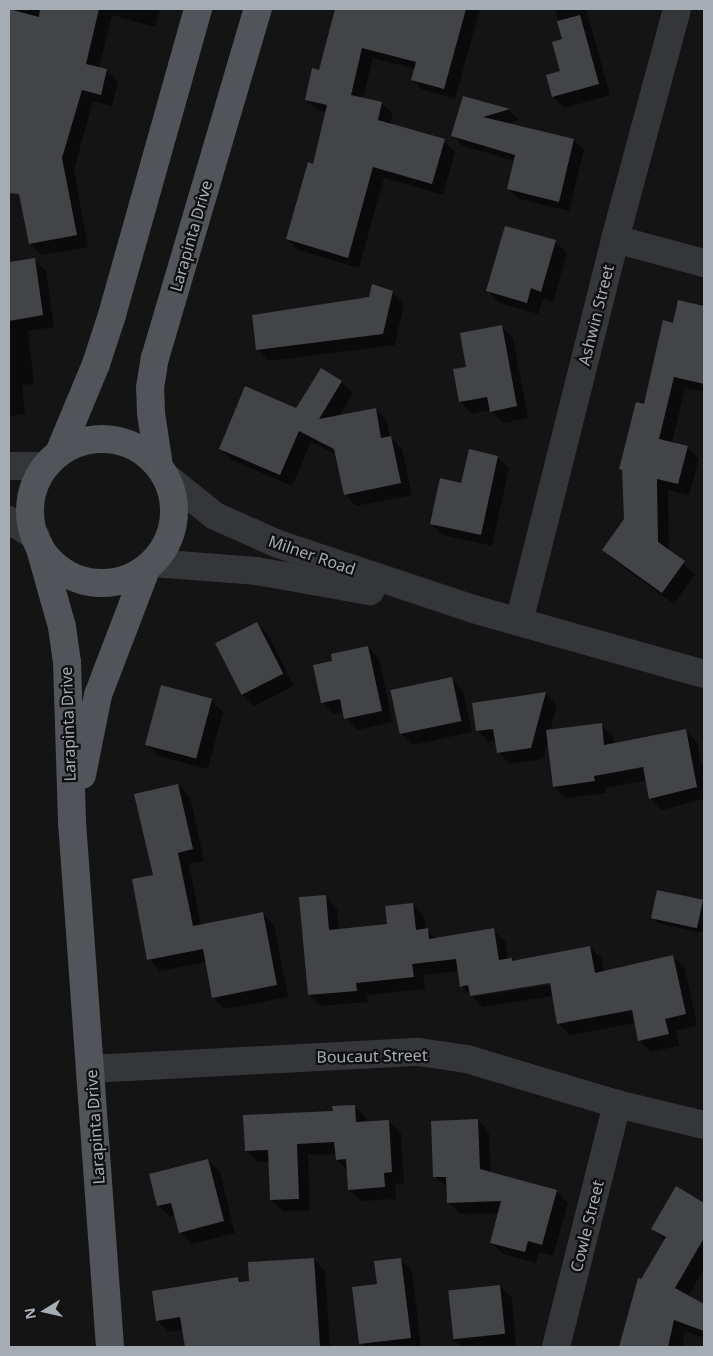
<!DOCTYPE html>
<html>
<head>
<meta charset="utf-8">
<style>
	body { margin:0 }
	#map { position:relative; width:713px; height:1356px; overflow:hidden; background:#141415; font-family:"Noto Sans",sans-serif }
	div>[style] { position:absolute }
	.shadow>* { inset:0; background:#0007 }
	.building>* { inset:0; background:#434448; transform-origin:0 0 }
	.minor>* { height:28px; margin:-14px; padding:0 14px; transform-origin:14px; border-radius:14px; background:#35363a }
	.major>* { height:28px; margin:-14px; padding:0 14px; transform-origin:14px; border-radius:14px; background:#515458 }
	.major>.ring { margin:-14px; padding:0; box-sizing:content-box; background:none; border:28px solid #515458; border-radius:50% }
	span { translate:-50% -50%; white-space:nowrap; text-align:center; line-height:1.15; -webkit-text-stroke:4.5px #0f0f10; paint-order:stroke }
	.street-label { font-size:16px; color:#a6acb4 }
	.frame { position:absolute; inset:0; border:10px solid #a6acb4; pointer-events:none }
	.north { position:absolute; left:20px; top:1286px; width:50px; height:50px; -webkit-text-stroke:4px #0f0f10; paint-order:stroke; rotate:260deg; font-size:14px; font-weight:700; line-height:20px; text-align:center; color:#a6acb4 }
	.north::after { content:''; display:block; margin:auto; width:18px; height:22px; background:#a6acb4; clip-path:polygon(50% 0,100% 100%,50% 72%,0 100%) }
</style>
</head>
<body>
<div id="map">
	<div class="shadow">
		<div style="clip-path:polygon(9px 9px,160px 9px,155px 27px,112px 15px,99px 68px,106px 70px,118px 82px,112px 106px,93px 101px,74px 170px,88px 247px,41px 255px,30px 243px,15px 166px,9px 164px)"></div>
		<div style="clip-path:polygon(336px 9px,480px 9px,455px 99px,423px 90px,412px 79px,415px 69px,373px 58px,363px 99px,382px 103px,393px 114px,390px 125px,444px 141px,455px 152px,443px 195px,384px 178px,359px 268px,298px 250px,287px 239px,313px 165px,326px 112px,317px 110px,306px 99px,320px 71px)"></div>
		<div style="clip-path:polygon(555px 9px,586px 9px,610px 95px,565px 108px,553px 97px,562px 72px,564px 40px)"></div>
		<div style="clip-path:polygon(464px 97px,509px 110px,519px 120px,504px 124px,574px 140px,584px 150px,569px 211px,519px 199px,508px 189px,515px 161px,463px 146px,453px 136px)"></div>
		<div style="clip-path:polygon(555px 241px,567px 253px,553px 302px,543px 299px,538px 314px,500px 303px,488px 291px)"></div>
		<div style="clip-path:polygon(34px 260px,46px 271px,54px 327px,28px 331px,34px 384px,22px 385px,25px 414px,9px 416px,9px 264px)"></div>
		<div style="clip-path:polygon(392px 292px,404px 304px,395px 345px,269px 361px,257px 350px,370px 299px)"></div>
		<div style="clip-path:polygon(679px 302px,704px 308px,704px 392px,685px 388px,672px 443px,687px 447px,699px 459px,689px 495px,668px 490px,669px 552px,695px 574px,674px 604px,615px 561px,604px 550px,625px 519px,624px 472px,620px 469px,674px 324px)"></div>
		<div style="clip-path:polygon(501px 326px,513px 338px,528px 418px,503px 423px,491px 410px,472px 414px,460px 402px,454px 370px,468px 368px)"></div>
		<div style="clip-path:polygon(321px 369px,342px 382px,353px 394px,339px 416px,375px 409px,387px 421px,390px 437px,402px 449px,412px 495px,356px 506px,345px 494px,337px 455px,311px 442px,292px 486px,232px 460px,221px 449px,296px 410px)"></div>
		<div style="clip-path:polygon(497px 457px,509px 468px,492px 546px,443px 535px,431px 524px,462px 484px)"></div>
		<div style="clip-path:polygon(257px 624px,269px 636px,294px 686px,254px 706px,242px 695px,217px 644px)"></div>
		<div style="clip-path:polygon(368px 647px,379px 659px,393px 722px,357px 730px,346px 718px,344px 712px,334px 714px,323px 703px,334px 662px)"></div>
		<div style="clip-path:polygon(451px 679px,463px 691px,472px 732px,413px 745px,401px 734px,392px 692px)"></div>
		<div style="clip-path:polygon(546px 694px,557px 705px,550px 731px,601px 725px,613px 736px,614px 744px,686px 731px,697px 742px,701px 764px,704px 763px,704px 799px,662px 810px,650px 798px,647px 780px,605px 788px,606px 793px,566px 798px,554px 786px,549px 738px,543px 759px,510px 764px,498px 752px,496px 741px,489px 742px,477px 730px,473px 704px)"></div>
		<div style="clip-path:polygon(211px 700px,223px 712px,208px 769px,158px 756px,147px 744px)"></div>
		<div style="clip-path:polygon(178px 785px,190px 797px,204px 861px,189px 864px,201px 925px,263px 914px,274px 925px,288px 997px,224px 1009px,213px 997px,207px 962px,160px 971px,149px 959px,154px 876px)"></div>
		<div style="clip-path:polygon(evenodd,325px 896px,337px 908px,339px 930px,389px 925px,412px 904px,424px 916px,426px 930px,437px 939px,493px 930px,505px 941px,508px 960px,514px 962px,590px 947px,602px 959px,604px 972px,673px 957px,685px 968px,697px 1026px,676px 1031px,679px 1046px,651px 1052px,640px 1041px,636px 1023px,570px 1035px,559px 1024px,553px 996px,483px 1007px,461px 986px,459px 971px,423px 975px,425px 989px,367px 995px,368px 1002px,321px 1006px,309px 995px,325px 896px,556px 981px,556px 984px,477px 996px,475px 994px,556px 981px)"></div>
		<div style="clip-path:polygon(702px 901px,704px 903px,704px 924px,702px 933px,658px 923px,652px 918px)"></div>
		<div style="clip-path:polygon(354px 1106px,366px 1118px,367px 1123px,389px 1122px,401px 1133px,404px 1183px,395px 1184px,396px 1199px,361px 1201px,349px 1189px,348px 1171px,337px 1160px,336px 1154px,308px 1155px,310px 1210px,283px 1211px,271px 1200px,270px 1162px,258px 1162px,246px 1150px)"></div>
		<div style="clip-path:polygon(478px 1120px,489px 1132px,491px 1173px,556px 1191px,568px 1203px,553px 1256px,539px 1252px,536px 1263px,503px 1254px,491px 1242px,499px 1213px,460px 1214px,448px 1202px,448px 1188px,435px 1177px)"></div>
		<div style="clip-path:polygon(208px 1160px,220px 1172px,235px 1233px,192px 1244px,180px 1232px,176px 1216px,170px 1217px,159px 1206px)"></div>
		<div style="clip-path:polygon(676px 1188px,704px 1205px,704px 1269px,688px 1297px,704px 1305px,704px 1338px,685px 1331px,682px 1347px,622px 1347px,622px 1341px,642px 1281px,665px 1241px,652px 1228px)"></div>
		<div style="clip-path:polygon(314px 1259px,325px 1271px,330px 1347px,186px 1347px,184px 1329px,169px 1332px,157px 1320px,238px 1279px,242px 1283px,250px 1282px)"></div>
		<div style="clip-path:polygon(400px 1259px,412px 1271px,421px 1347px,364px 1347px,361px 1343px,378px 1285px)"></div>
		<div style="clip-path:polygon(500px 1286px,512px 1298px,516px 1345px,462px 1347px,453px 1339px)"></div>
	</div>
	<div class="building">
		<div style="clip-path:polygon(9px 9px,39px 17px,40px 9px,99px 9px,86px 64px,107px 69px,101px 95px,82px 90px,62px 158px,77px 235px,29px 244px,19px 194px,9px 193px)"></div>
		<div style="clip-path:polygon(335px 9px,466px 9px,444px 89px,411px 80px,416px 62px,362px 48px,351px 95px,382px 102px,378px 120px,445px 139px,432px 184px,373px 167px,348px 258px,286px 239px,308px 162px,313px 164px,327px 105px,305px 100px,312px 68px,319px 70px)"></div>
		<div style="clip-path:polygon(580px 15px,599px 84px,552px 97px,546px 75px,560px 71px,552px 42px,562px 39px,557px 21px)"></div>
		<div style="clip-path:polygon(463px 96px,510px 109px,483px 117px,574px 139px,559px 202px,507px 189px,515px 155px,451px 136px)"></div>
		<div style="clip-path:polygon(505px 226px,556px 240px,541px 292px,531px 288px,527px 303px,486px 291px)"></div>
		<div style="clip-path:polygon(35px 258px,43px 315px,9px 321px,9px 262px)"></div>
		<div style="clip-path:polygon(372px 284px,393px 291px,383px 334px,256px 350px,252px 315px,369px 297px)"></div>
		<div style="clip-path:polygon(678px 300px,704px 306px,704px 384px,674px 377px,659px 439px,688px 446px,678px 484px,657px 479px,658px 542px,685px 561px,662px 593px,602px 550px,624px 519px,622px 470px,619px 469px,636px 402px,644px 404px,663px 320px,673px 323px)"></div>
		<div style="clip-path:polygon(502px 325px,517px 406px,490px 412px,487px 397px,459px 402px,453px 369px,466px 367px,460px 333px)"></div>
		<div style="clip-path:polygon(321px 368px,342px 381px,319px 419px,376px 408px,381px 438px,391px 436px,401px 483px,344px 495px,334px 449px,299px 431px,280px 475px,219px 449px,245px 386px,296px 408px)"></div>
		<div style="clip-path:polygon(469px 449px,498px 456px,481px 535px,430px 524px,440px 478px,461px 483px)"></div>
		<div style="left:257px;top:622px;width:58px;height:47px;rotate:63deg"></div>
		<div style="clip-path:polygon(368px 646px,382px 711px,344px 719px,340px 699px,321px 703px,313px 665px,332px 661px,331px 654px)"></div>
		<div style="left:452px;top:677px;width:45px;height:63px;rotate:78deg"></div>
		<div style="left:161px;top:685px;width:53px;height:62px;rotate:15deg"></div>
		<div style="clip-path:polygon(546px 692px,531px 748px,497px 753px,493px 729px,476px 731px,472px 703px)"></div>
		<div style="clip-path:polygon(602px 723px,604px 745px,686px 729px,697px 787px,649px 799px,643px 767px,594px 776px,595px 781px,553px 787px,546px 730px)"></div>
		<div style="clip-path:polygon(178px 784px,193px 849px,178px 853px,193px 926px,263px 912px,277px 985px,212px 998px,203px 949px,147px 960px,132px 879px,153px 875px,134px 794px)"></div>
		<div style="left:657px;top:890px;width:47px;height:29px;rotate:12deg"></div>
		<div style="clip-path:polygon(326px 895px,329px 930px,387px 924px,385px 906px,413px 903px,416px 930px,428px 928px,429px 939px,494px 928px,499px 960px,512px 958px,512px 961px,590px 946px,595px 973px,673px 955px,686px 1014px,665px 1019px,669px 1034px,638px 1041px,632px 1010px,557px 1024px,550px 983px,470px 996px,468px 985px,460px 987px,456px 959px,412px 964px,414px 977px,356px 983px,357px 991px,308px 995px,299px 897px)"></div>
		<div style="clip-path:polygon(355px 1105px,356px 1122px,389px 1120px,392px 1172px,384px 1173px,385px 1187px,348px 1190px,346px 1159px,336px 1160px,334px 1142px,297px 1144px,299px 1199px,270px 1200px,268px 1150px,245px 1151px,243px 1115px,333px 1111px,332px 1106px)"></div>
		<div style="clip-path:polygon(478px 1119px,480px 1169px,557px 1190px,542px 1245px,528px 1241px,525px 1252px,490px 1243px,501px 1201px,447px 1203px,446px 1177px,433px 1177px,431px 1121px)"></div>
		<div style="clip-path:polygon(208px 1159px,224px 1221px,179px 1233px,171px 1203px,157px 1206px,149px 1174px)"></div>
		<div style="clip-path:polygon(676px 1186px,704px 1203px,704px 1238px,675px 1288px,704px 1304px,704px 1331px,674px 1320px,668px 1347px,619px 1347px,638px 1278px,641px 1279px,666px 1237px,651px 1229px)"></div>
		<div style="clip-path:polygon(314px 1258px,320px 1346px,185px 1347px,180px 1317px,156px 1321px,152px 1291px,238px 1277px,239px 1282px,249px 1281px,248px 1262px)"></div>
		<div style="clip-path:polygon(401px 1258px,411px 1338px,359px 1344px,352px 1287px,377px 1284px,374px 1261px)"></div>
		<div style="left:500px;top:1285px;width:49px;height:52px;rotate:84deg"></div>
	</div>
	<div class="minor">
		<div style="left:615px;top:239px;width:92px;rotate:15.1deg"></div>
		<div style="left:9px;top:466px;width:37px"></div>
		<div style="left:165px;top:476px;width:64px;rotate:38.7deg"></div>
		<div style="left:215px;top:516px;width:69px;rotate:24deg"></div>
		<div style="left:278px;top:544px;width:206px;rotate:18.4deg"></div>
		<div style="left:473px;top:609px;width:240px;rotate:15.7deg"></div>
		<div style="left:9px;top:520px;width:32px;rotate:32deg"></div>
		<div style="left:153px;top:563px;width:103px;rotate:4.4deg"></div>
		<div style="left:256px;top:571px;width:116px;rotate:10deg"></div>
		<div style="left:519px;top:622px;width:395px;rotate:-75.9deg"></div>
		<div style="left:615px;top:239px;width:238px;rotate:-74.9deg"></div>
		<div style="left:91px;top:1069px;width:328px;rotate:-3deg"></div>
		<div style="left:419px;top:1052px;width:49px;rotate:8.3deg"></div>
		<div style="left:467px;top:1059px;width:157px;rotate:16.7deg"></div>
		<div style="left:617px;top:1104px;width:89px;rotate:13.6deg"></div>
		<div style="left:556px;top:1347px;width:251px;rotate:-75.9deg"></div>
	</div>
	<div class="major">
		<div class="ring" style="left:30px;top:439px;width:116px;height:116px"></div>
		<div style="left:59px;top:453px;width:96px;rotate:-67.4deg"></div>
		<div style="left:96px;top:364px;width:52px;rotate:-71.9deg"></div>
		<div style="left:112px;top:315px;width:318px;rotate:-74.3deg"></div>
		<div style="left:159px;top:466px;width:54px;rotate:-98.6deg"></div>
		<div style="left:151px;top:413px;width:25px;rotate:-92deg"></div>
		<div style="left:150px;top:388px;width:30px;rotate:-81deg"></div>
		<div style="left:155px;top:358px;width:364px;rotate:-73.6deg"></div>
		<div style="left:39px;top:545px;width:85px;rotate:74.3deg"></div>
		<div style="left:62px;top:627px;width:35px;rotate:82deg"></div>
		<div style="left:67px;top:662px;width:160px;rotate:88.2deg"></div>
		<div style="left:72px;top:822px;width:526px;rotate:85.86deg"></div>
		<div style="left:82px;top:775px;width:82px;rotate:-78.7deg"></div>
		<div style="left:98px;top:695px;width:135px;rotate:-69.1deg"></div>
	</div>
	<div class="street-label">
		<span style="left:191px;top:236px;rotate:-74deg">Larapinta Drive</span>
		<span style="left:596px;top:315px;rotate:-76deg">Ashwin Street</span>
		<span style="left:312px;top:555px;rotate:19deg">Milner Road</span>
		<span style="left:68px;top:724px;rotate:-92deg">Larapinta Drive</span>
		<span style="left:372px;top:1056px;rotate:-1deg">Boucaut Street</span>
		<span style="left:95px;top:1127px;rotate:-94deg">Larapinta Drive</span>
		<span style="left:587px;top:1226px;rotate:-76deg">Cowle Street</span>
	</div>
	<div class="frame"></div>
	<div class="north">N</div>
</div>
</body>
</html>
